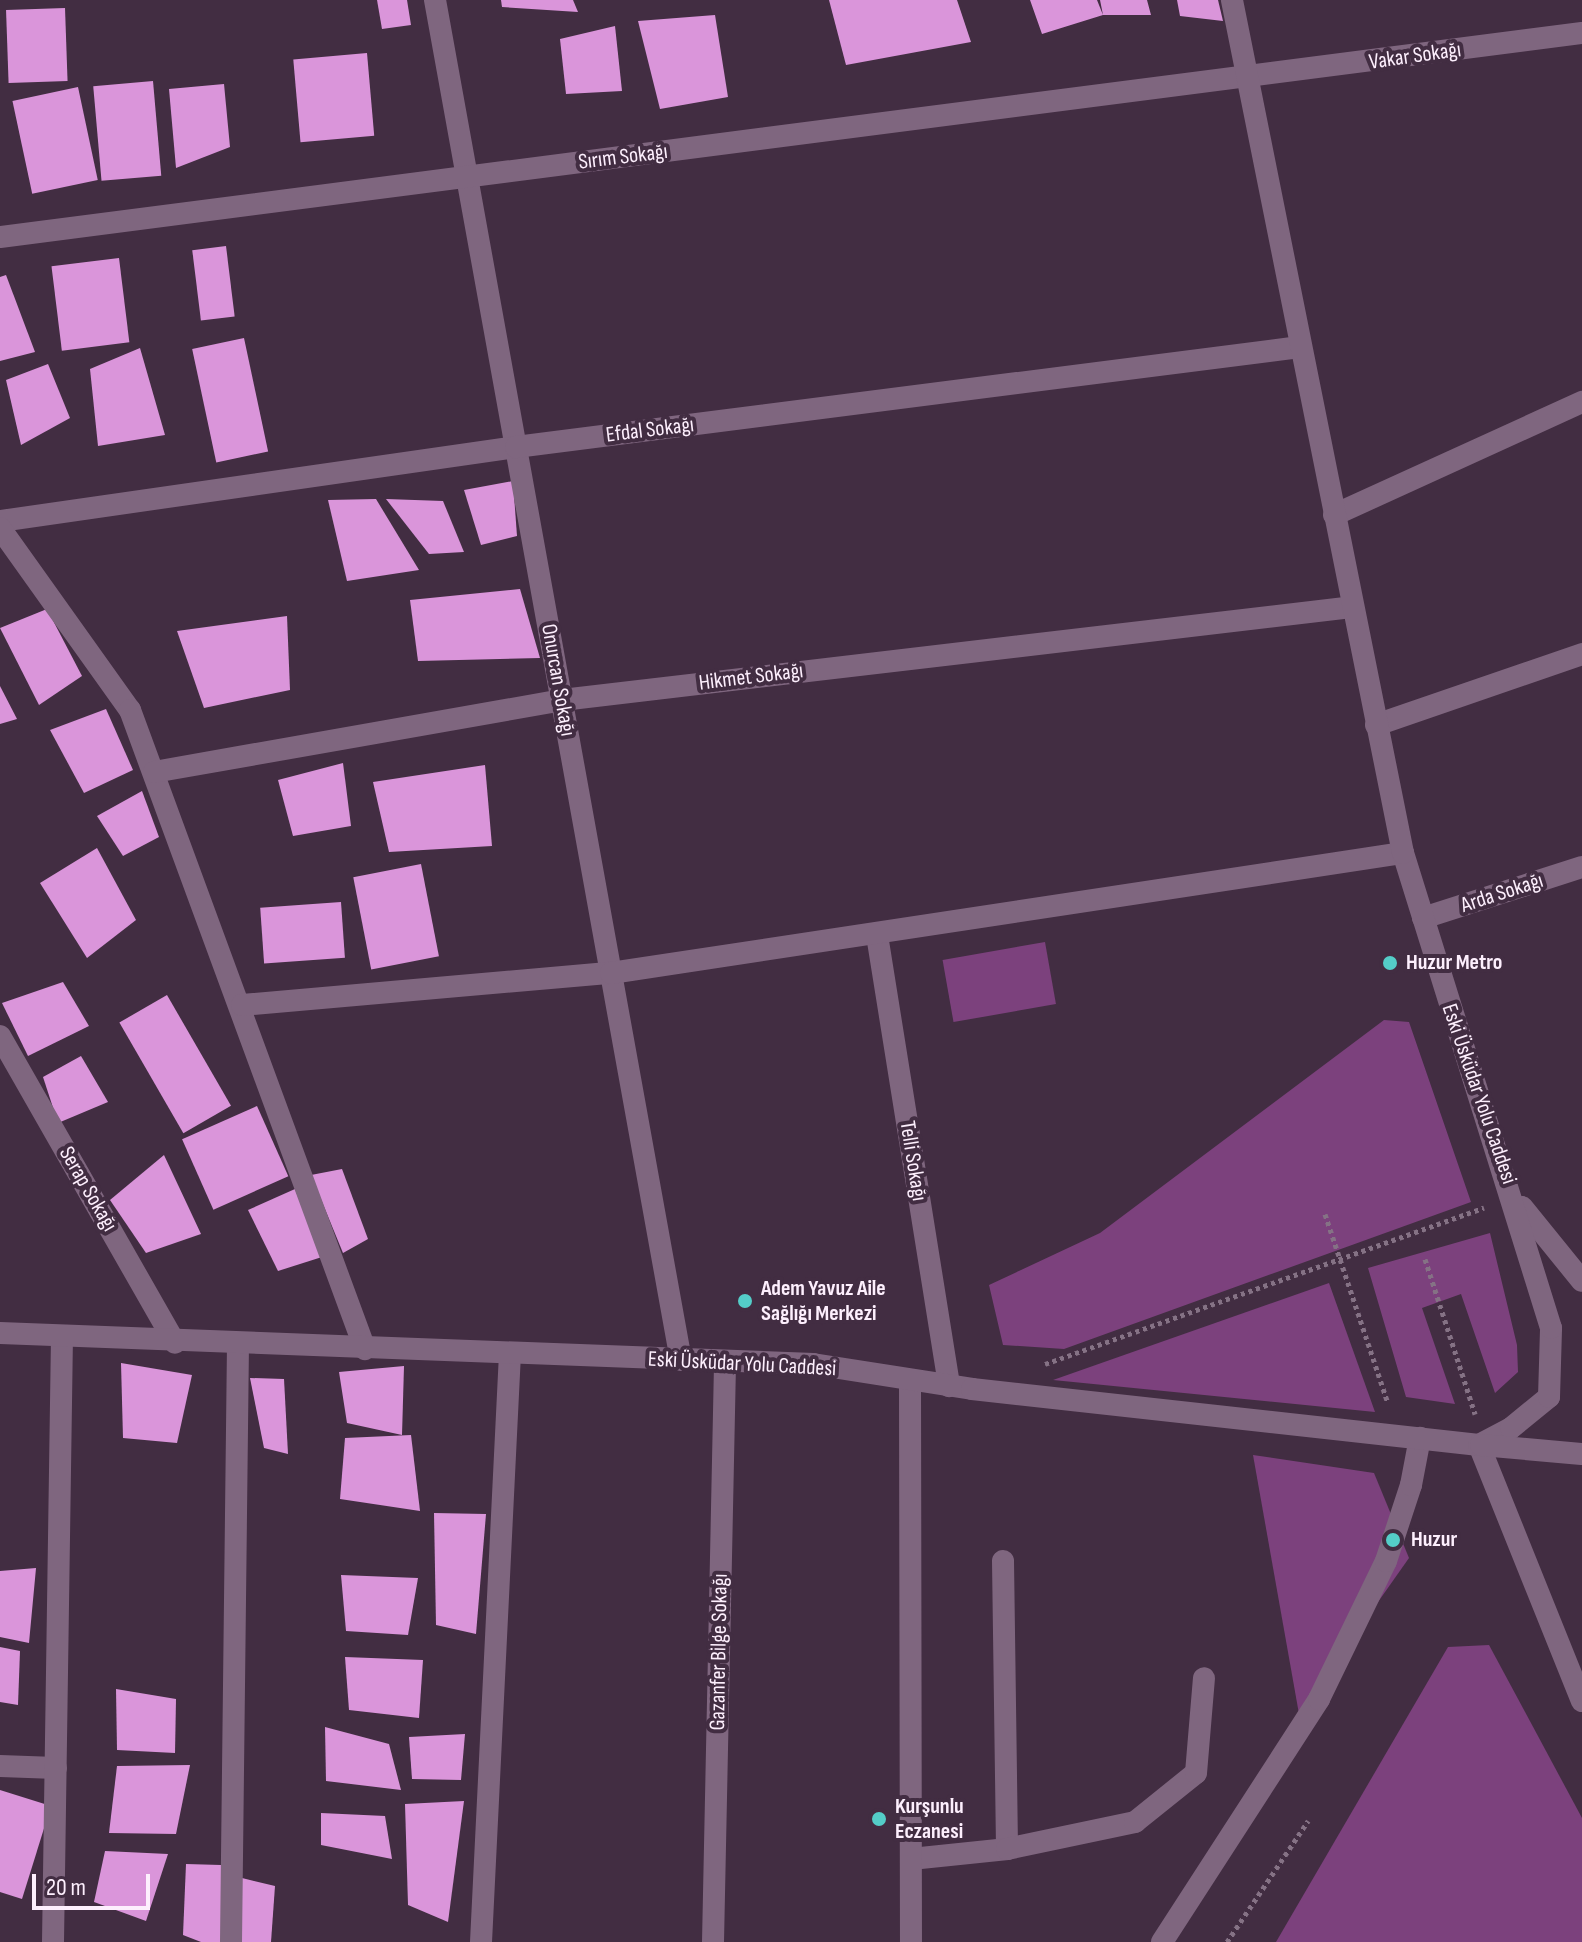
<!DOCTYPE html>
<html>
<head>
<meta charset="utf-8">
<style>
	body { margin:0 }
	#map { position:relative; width:1582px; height:1942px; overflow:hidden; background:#422d42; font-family:"Sofia Sans Condensed",sans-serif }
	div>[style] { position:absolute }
	.green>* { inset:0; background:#7c417d; transform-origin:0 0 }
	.building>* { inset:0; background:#da95da; transform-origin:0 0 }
	.path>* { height:5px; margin-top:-2.5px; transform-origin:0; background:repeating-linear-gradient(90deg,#857285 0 4px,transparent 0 8px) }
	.service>* { height:22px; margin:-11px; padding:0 11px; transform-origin:11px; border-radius:11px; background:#7f667f }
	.minor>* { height:22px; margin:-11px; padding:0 11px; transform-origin:11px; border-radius:11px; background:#7f667f }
	.tertiary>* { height:22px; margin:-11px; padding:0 11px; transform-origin:11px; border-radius:11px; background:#7f667f }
	.dots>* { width:22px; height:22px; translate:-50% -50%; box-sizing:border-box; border:4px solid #422d42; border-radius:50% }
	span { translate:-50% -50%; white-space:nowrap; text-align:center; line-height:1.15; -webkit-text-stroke:8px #422d42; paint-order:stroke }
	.street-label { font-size:22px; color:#fdeffd }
	.poi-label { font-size:22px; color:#fdeffd; font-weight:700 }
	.left { translate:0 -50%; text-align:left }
	.scale { position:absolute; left:32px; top:1874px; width:118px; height:36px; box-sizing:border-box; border:4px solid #fdeffd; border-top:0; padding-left:10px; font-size:24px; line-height:28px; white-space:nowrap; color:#fdeffd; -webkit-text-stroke:6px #422d42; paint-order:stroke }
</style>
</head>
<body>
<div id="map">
	<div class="green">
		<div style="left:1045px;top:942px;width:63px;height:104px;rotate:80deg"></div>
		<div style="clip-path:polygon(1384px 1020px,1409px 1022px,1471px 1202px,1064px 1349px,1003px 1345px,989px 1285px,1100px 1233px)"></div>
		<div style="clip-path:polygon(1490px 1233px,1517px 1345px,1518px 1372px,1495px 1393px,1461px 1294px,1422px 1308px,1455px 1404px,1406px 1397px,1368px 1268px)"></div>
		<div style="clip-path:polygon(1329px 1283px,1375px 1412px,1053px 1380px)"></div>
		<div style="clip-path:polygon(1253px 1455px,1374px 1473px,1409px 1558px,1299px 1714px)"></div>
		<div style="clip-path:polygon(1489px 1645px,1582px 1818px,1582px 1942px,1276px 1942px,1448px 1647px)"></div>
	</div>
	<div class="building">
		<div style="clip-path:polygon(377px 0,407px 0,411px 25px,382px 29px)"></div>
		<div style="clip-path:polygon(501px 0,573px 0,578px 12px,502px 7px)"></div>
		<div style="clip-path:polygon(829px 0,957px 0,971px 42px,846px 65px)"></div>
		<div style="clip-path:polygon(1030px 0,1097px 0,1103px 15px,1100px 0,1147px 0,1151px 15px,1103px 15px,1042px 34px)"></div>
		<div style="clip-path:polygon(1177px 0,1218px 0,1223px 21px,1180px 16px)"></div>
		<div style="left:65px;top:8px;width:73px;height:59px;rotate:88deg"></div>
		<div style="clip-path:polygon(715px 15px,728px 97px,660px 109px,638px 21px)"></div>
		<div style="clip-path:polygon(615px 26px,622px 91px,566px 94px,560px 39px)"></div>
		<div style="left:367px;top:53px;width:83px;height:74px;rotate:85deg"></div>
		<div style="left:153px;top:81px;width:95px;height:60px;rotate:85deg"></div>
		<div style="clip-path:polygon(224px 84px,230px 147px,176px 168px,169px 89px)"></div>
		<div style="left:78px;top:87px;width:95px;height:67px;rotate:78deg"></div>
		<div style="left:226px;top:246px;width:71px;height:34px;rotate:83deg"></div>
		<div style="left:119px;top:258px;width:85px;height:68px;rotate:83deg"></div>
		<div style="clip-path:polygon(6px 275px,35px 352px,0 361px,0 277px)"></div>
		<div style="left:244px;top:338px;width:116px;height:53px;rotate:78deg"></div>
		<div style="clip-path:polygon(140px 348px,165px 435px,98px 446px,90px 369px)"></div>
		<div style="clip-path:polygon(48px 364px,70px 418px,21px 445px,6px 380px)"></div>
		<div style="clip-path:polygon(513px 481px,517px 536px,481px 545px,464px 490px)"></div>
		<div style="clip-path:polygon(376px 499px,419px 570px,347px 581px,328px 500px)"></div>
		<div style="clip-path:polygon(386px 499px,443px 501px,464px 552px,429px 554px)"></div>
		<div style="clip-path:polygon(520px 589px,540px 658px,418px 661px,410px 600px)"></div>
		<div style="clip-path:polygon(47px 609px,82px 676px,39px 705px,0 628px)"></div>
		<div style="clip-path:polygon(287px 616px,290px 690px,204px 708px,177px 631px)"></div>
		<div style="clip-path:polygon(0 686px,17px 719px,0 724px)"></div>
		<div style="clip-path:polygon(106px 709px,133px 770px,84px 793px,50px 730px)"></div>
		<div style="clip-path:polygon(343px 763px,351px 826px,293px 836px,278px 780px)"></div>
		<div style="clip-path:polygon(485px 765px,492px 846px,389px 852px,373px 782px)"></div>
		<div style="clip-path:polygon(142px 791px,159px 837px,123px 856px,97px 816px)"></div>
		<div style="clip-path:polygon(97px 848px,136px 920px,87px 958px,40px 883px)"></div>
		<div style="left:421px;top:864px;width:94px;height:69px;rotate:79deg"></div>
		<div style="left:341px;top:902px;width:56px;height:81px;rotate:86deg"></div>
		<div style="clip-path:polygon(63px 982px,89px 1026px,28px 1056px,2px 1003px)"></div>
		<div style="left:167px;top:995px;width:128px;height:55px;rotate:60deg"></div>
		<div style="clip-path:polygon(81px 1056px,108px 1102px,58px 1123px,43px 1077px)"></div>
		<div style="left:257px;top:1106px;width:77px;height:82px;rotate:66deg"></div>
		<div style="clip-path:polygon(164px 1155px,201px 1234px,146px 1253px,110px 1200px)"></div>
		<div style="clip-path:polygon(342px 1169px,368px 1239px,343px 1253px,311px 1175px)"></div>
		<div style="clip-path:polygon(295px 1189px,322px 1257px,278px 1271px,248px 1210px)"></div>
		<div style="clip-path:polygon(121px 1363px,192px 1375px,177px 1443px,123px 1438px)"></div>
		<div style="clip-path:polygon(404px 1366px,402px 1435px,347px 1423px,339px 1372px)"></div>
		<div style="clip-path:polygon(250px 1378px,284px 1379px,288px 1454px,264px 1448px)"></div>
		<div style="clip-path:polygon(411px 1435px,420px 1511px,340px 1499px,345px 1438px)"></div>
		<div style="clip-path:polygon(434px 1513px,486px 1514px,476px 1634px,436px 1625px)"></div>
		<div style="clip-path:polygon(36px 1568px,29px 1643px,0 1637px,0 1571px)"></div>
		<div style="clip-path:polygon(341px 1575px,418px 1578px,408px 1635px,346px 1631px)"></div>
		<div style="clip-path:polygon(0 1647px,20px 1651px,18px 1705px,0 1702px)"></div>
		<div style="clip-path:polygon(345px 1657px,423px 1660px,419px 1718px,349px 1710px)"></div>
		<div style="clip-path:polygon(116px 1689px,176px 1699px,175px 1753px,117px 1750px)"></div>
		<div style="clip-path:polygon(325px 1727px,389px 1744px,401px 1790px,326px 1781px)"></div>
		<div style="clip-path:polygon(465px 1734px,461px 1780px,412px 1779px,409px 1737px)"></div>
		<div style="clip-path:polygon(190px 1765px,176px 1834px,109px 1833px,117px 1766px)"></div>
		<div style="clip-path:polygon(0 1790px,51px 1806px,22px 1899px,0 1892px)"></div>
		<div style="clip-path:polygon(464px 1801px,448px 1922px,408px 1905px,405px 1804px)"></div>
		<div style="clip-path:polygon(321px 1813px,385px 1816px,392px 1859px,321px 1845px)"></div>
		<div style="clip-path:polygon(105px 1851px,168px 1854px,146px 1921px,94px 1902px)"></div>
		<div style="clip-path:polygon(186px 1864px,221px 1865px,229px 1942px,201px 1942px,183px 1935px)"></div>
		<div style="clip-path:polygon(242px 1878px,275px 1886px,271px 1942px,242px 1942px)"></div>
	</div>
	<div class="path">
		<div style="left:1325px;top:1214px;width:199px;rotate:71.6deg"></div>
		<div style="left:1425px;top:1259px;width:163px;rotate:72.1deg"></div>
		<div style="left:1045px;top:1364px;width:466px;rotate:-19.6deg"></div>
		<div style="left:1227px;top:1942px;width:146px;rotate:-56.2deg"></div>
	</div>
	<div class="service">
		<div style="left:1003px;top:1561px;width:288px;rotate:89.2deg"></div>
		<div style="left:911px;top:1859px;width:97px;rotate:-5.9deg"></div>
		<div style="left:1007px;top:1849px;width:131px;rotate:-11.9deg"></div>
		<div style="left:1135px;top:1822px;width:78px;rotate:-38.8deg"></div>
		<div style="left:1196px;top:1773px;width:95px;rotate:-85.2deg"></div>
	</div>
	<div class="minor">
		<div style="left:435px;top:0;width:1382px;rotate:79.75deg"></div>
		<div style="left:0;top:237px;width:1595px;rotate:-7.35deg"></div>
		<div style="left:1334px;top:515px;width:273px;rotate:-24.5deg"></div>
		<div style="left:0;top:521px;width:521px;rotate:-8.16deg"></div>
		<div style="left:516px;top:447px;width:790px;rotate:-7.27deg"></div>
		<div style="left:0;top:528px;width:224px;rotate:54.5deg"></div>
		<div style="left:130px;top:710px;width:681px;rotate:69.81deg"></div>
		<div style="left:1376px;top:725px;width:218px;rotate:-19deg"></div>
		<div style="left:154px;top:772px;width:414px;rotate:-10deg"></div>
		<div style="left:562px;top:700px;width:795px;rotate:-6.71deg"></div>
		<div style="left:1423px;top:918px;width:167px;rotate:-17.8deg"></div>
		<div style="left:877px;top:935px;width:457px;rotate:80.9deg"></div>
		<div style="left:242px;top:1005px;width:370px;rotate:-5deg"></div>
		<div style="left:611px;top:973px;width:801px;rotate:-8.62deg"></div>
		<div style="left:0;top:1036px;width:353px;rotate:60.3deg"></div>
		<div style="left:910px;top:1380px;width:562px;rotate:89.9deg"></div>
		<div style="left:1479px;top:1445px;width:276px;rotate:68.1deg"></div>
		<div style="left:0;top:1766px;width:56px;rotate:2deg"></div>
		<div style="left:53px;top:1942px;width:604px;rotate:-89.15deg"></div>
		<div style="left:231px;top:1942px;width:597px;rotate:-89.33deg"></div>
		<div style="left:481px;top:1942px;width:589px;rotate:-87.18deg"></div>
		<div style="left:713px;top:1942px;width:580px;rotate:-88.81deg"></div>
		<div style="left:1162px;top:1942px;width:289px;rotate:-57.1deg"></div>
		<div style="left:1319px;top:1699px;width:153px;rotate:-64.1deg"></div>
		<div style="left:1386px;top:1561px;width:80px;rotate:-71.8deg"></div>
		<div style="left:1411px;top:1485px;width:48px;rotate:-79.2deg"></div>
	</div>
	<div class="tertiary">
		<div style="left:1522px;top:1207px;width:95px;rotate:51deg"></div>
		<div style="left:0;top:1333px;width:814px;rotate:2.18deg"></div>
		<div style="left:813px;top:1364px;width:161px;rotate:8.9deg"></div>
		<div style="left:972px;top:1389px;width:510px;rotate:6.3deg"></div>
		<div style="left:1479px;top:1445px;width:36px;rotate:-28deg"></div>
		<div style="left:1511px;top:1428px;width:49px;rotate:-39.2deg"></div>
		<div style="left:1549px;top:1397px;width:69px;rotate:-88.3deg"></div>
		<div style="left:1551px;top:1328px;width:498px;rotate:-107.3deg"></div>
		<div style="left:1403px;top:853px;width:870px;rotate:-101.34deg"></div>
		<div style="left:1481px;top:1445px;width:101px;rotate:5.1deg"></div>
	</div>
	<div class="dots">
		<div style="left:1390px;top:963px;background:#54cdc8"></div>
		<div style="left:745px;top:1301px;background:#54cdc8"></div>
		<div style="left:1393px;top:1540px;background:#54cdc8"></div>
		<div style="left:879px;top:1819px;background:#54cdc8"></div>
	</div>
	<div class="street-label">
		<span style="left:1415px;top:56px;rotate:-8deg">Vakar Sokağı</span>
		<span style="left:623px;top:157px;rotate:-7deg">Sırım Sokağı</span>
		<span style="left:650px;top:430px;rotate:-7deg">Efdal Sokağı</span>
		<span style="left:751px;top:677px;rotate:-7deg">Hikmet Sokağı</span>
		<span style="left:558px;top:680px;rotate:80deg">Onurcan Sokağı</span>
		<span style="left:1502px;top:893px;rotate:-18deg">Arda Sokağı</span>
		<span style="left:1479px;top:1094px;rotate:71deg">Eski Üsküdar Yolu Caddesi</span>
		<span style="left:913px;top:1161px;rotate:81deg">Telli Sokağı</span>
		<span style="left:88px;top:1189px;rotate:60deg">Serap Sokağı</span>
		<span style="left:742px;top:1364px;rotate:3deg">Eski Üsküdar Yolu Caddesi</span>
		<span style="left:719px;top:1652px;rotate:-89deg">Gazanfer Bilge Sokağı</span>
	</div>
	<div class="poi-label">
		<span class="left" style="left:1406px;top:963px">Huzur Metro</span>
		<span class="left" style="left:761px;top:1301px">Adem Yavuz Aile<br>Sağlığı Merkezi</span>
		<span class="left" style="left:1411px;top:1540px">Huzur</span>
		<span class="left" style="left:895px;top:1819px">Kurşunlu<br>Eczanesi</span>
	</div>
	<div class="scale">20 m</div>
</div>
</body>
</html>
